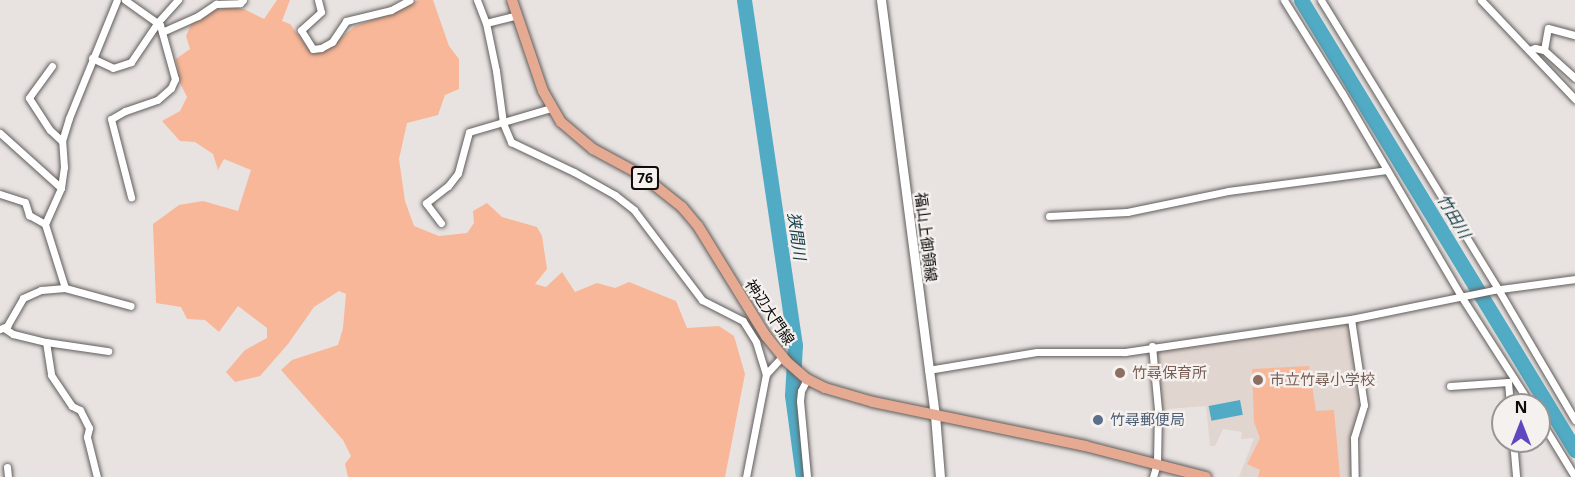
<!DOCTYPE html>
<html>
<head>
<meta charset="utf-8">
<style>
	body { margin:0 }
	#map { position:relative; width:1575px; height:477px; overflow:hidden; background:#e8e3e1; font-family:"Noto Sans","Noto Sans JP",sans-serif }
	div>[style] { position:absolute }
	.built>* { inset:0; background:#e1d5d0 }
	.green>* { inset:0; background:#f8b798 }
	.water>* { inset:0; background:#51abc4; transform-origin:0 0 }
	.river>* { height:15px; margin:-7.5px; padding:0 7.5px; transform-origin:7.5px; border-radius:7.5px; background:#51abc4 }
	.roads { filter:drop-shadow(0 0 2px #605d5b) drop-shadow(0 0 2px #605d5b) }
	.street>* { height:7px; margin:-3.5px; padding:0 3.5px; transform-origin:3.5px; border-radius:3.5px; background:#fff }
	.secondary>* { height:9px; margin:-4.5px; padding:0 4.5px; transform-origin:4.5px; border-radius:4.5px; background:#fff }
	.primary>* { height:10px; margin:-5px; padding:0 5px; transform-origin:5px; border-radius:5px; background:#e6aa93 }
	.dots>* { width:16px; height:16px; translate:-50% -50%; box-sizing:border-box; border:3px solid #f5f1ef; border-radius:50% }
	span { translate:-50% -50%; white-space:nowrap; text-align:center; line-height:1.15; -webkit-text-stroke:4.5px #f5f1ef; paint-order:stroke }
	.shield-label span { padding:2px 4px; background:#f5f1ef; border:2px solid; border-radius:4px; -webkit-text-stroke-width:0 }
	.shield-label { font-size:14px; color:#0d0c0b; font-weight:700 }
	.street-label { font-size:15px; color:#0d0c0b }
	.education-label { font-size:15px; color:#785e54 }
	.left { translate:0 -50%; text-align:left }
	.service-label { font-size:15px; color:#4e5e75 }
	.water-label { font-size:16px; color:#18414c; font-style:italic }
	.north { position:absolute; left:1491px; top:393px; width:60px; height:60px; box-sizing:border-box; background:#f5f1ef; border:2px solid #989594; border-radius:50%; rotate:0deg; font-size:16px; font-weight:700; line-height:24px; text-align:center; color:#0d0c0b }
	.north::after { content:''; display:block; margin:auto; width:21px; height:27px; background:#5f47bf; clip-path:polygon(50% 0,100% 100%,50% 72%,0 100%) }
</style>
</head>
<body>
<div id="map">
	<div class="built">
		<div style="clip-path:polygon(1344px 322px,1348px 325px,1362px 405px,1351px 441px,1353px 477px,1239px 477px,1254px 438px,1241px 439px,1242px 432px,1223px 429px,1215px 446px,1210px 446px,1206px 406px,1168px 409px,1161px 413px,1156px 356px,1161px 347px)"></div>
	</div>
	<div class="green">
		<div style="clip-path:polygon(277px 0,290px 0,282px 21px,290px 24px,311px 52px,325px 51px,355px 26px,390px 14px,418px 0,433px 0,449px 46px,459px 59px,459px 89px,445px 95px,438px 115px,407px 123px,399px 159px,405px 201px,414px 226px,439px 236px,467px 233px,474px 223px,473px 211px,487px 203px,502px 217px,537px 227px,542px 236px,547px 269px,535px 284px,546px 287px,562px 272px,575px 292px,597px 283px,615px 288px,629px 282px,676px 301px,687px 328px,719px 326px,734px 336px,745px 374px,725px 477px,348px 477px,345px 464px,351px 456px,343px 440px,281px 370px,292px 360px,338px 345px,343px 328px,346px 294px,339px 291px,314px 307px,288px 344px,260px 376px,235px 382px,226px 372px,245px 350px,267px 338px,267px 328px,238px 306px,219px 332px,205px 320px,187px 319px,181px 307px,156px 303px,153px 224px,179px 205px,203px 201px,238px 211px,251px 170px,224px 159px,218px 170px,213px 154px,195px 142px,180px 141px,162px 121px,180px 111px,187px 97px,180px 83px,176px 59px,190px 49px,186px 36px,193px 20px,208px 12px,227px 7px,244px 9px,264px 19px)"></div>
		<div style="clip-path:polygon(1309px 366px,1316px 411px,1334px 410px,1340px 477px,1258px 477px,1260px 470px,1247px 464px,1260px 438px,1254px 422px,1252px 369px)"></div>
	</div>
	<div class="water">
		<div style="left:1240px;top:400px;width:15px;height:32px;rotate:79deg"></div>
	</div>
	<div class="river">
		<div style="left:744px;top:0;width:349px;rotate:81.6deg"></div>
		<div style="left:795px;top:345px;width:50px;rotate:93.4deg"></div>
		<div style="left:792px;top:395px;width:83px;rotate:82.4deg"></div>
		<div style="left:1301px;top:0;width:527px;rotate:58.66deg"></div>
	</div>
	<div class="roads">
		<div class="street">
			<div style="left:125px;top:0;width:43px;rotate:35.5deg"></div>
			<div style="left:160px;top:25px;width:56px;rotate:74.5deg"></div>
			<div style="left:175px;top:79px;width:10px;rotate:114deg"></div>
			<div style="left:171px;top:88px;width:18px;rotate:139deg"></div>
			<div style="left:157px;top:100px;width:34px;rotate:161deg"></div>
			<div style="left:125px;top:111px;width:16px;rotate:150deg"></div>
			<div style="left:111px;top:119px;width:81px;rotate:75.6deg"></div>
			<div style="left:318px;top:0;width:12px;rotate:76deg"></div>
			<div style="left:321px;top:12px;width:27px;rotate:138deg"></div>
			<div style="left:301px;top:30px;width:22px;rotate:58deg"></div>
			<div style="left:313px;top:49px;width:8px;rotate:-7deg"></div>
			<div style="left:321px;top:48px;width:13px;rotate:-29deg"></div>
			<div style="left:332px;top:42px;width:25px;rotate:-56deg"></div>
			<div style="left:346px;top:21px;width:46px;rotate:-13.7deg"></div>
			<div style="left:391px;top:10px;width:21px;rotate:-28deg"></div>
			<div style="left:477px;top:0;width:25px;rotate:69deg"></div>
			<div style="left:486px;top:23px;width:49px;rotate:78.2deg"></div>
			<div style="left:496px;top:71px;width:52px;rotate:82.3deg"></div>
			<div style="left:503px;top:123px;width:21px;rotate:67deg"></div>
			<div style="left:511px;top:142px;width:70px;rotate:25.5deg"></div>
			<div style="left:574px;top:172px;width:47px;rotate:29.3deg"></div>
			<div style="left:615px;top:195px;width:24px;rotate:38deg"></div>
			<div style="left:634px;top:210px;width:113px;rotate:52.9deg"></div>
			<div style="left:702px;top:300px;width:46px;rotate:27.1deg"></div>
			<div style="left:743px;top:321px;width:25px;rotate:58deg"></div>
			<div style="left:756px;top:342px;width:34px;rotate:73deg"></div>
			<div style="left:1284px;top:0;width:110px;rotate:58.1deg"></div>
			<div style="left:1342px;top:93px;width:235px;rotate:59.6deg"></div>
			<div style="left:1461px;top:296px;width:130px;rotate:57.3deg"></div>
			<div style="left:1321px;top:0;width:339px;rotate:58.5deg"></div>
			<div style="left:1498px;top:289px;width:152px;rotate:59.6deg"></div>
			<div style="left:1481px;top:0;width:137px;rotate:46.5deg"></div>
			<div style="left:486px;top:23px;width:33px;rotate:-14deg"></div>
			<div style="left:162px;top:32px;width:39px;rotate:-24deg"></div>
			<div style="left:198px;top:16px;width:22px;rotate:-34deg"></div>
			<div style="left:216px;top:4px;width:24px;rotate:-2deg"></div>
			<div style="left:240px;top:3px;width:4px;rotate:-45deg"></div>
			<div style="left:1529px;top:50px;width:6px;rotate:-18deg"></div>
			<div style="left:1535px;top:48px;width:9px;rotate:13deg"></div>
			<div style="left:1544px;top:50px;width:42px;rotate:42.1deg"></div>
			<div style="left:1544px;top:50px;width:22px;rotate:-80deg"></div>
			<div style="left:1548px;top:28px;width:28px;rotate:15deg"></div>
			<div style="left:92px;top:58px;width:23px;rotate:25deg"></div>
			<div style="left:113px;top:68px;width:19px;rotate:-18deg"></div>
			<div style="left:131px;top:62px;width:48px;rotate:-56deg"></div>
			<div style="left:158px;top:22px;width:30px;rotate:-48deg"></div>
			<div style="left:52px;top:66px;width:39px;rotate:126deg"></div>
			<div style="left:29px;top:98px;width:38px;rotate:57deg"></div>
			<div style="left:50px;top:130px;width:16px;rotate:43deg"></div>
			<div style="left:0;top:133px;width:82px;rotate:42deg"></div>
			<div style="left:0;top:194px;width:26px;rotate:18deg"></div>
			<div style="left:25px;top:202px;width:14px;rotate:73deg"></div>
			<div style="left:29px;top:215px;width:18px;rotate:29deg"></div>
			<div style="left:1049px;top:216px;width:78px;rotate:-2.9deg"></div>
			<div style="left:1127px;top:212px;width:103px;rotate:-11.7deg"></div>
			<div style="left:1228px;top:191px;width:160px;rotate:-7.5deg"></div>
			<div style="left:441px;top:223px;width:25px;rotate:-127deg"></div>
			<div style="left:426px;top:203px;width:28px;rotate:-38deg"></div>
			<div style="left:448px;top:186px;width:16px;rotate:-52deg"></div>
			<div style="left:458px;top:173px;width:42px;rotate:-75deg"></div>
			<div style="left:469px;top:132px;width:85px;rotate:-16.3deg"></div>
			<div style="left:65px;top:288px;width:67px;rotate:-107.4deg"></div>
			<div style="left:45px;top:224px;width:39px;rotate:-66deg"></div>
			<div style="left:61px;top:188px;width:21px;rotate:-82deg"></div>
			<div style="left:64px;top:167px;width:26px;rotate:-94deg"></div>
			<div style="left:62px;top:141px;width:24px;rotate:-73deg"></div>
			<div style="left:69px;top:118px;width:127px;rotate:-67.9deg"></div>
			<div style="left:1351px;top:319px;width:87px;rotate:81.4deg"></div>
			<div style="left:1364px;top:405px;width:34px;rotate:107deg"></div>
			<div style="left:1354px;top:438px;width:39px;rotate:89deg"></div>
			<div style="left:4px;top:328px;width:11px;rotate:34deg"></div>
			<div style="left:13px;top:334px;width:34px;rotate:14deg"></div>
			<div style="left:46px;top:342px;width:63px;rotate:8.3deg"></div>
			<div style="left:0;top:329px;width:8px;rotate:-23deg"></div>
			<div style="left:7px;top:326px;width:32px;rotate:-60deg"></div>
			<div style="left:23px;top:298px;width:20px;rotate:-24deg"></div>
			<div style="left:41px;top:290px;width:24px;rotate:-5deg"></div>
			<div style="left:65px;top:288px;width:68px;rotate:15.3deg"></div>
			<div style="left:46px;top:342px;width:33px;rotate:81deg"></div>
			<div style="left:51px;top:375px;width:37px;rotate:56deg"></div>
			<div style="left:72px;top:406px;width:9px;rotate:27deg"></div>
			<div style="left:80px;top:410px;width:20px;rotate:63deg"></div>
			<div style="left:89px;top:428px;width:9px;rotate:103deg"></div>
			<div style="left:87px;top:437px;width:41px;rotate:76deg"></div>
			<div style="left:1152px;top:346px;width:64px;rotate:84.6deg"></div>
			<div style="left:1158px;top:410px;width:53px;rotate:91.1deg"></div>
			<div style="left:1157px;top:463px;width:15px;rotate:106deg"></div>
			<div style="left:928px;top:370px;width:110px;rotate:-9.4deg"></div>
			<div style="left:1037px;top:352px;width:88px"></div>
			<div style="left:1125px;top:352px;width:228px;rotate:-8.3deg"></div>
			<div style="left:1351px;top:319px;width:145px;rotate:-11.5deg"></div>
			<div style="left:1493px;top:290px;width:83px;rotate:-7.6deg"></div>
			<div style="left:807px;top:379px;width:13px;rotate:117deg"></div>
			<div style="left:801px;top:391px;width:10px;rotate:96deg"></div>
			<div style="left:800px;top:401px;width:76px;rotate:84.7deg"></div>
			<div style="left:1450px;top:386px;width:58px;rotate:-3.9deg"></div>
			<div style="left:1508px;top:382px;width:23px;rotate:85deg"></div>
			<div style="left:1539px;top:418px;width:69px;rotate:58.6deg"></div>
			<div style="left:1513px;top:441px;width:36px;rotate:85deg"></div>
			<div style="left:7px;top:467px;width:10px;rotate:84deg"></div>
			<div style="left:746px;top:477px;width:105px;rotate:-79deg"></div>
			<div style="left:766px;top:374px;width:23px;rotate:-47deg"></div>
		</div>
		<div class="secondary">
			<div style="left:881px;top:0;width:418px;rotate:82.6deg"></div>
			<div style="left:935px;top:415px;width:62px;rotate:85.4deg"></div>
		</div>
		<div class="primary">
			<div style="left:512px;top:0;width:96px;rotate:71.2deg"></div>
			<div style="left:543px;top:91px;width:36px;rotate:60deg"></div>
			<div style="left:561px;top:122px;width:42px;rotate:40.2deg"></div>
			<div style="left:593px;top:149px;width:57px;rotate:28.4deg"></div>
			<div style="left:643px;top:176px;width:50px;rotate:38.5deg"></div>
			<div style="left:682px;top:207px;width:25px;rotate:50deg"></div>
			<div style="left:698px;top:226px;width:129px;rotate:58.3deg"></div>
			<div style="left:766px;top:336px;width:32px;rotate:51deg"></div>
			<div style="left:786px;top:361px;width:28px;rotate:41deg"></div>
			<div style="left:807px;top:379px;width:20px;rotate:27deg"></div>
			<div style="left:825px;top:388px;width:50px;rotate:16.3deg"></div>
			<div style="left:873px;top:402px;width:217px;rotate:11.7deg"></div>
			<div style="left:1085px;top:446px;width:125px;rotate:14.4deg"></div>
		</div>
	</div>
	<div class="dots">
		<div style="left:1120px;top:373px;background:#8d6e63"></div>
		<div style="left:1258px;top:380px;background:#8d6e63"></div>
		<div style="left:1098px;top:420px;background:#5c6f8a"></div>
	</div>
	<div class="shield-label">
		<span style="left:645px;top:178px">76</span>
	</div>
	<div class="street-label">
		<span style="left:926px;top:237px;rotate:83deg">福山上御領線</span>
		<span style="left:770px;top:312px;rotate:56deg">神辺大門線</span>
	</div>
	<div class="education-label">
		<span class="left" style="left:1132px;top:373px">竹尋保育所</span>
		<span class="left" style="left:1270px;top:380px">市立竹尋小学校</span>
	</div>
	<div class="service-label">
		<span class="left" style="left:1110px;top:420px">竹尋郵便局</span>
	</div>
	<div class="water-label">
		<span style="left:1454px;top:216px;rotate:59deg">竹田川</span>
		<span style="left:797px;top:236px;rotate:82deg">狭間川</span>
	</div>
	<div class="north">N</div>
</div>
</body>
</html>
